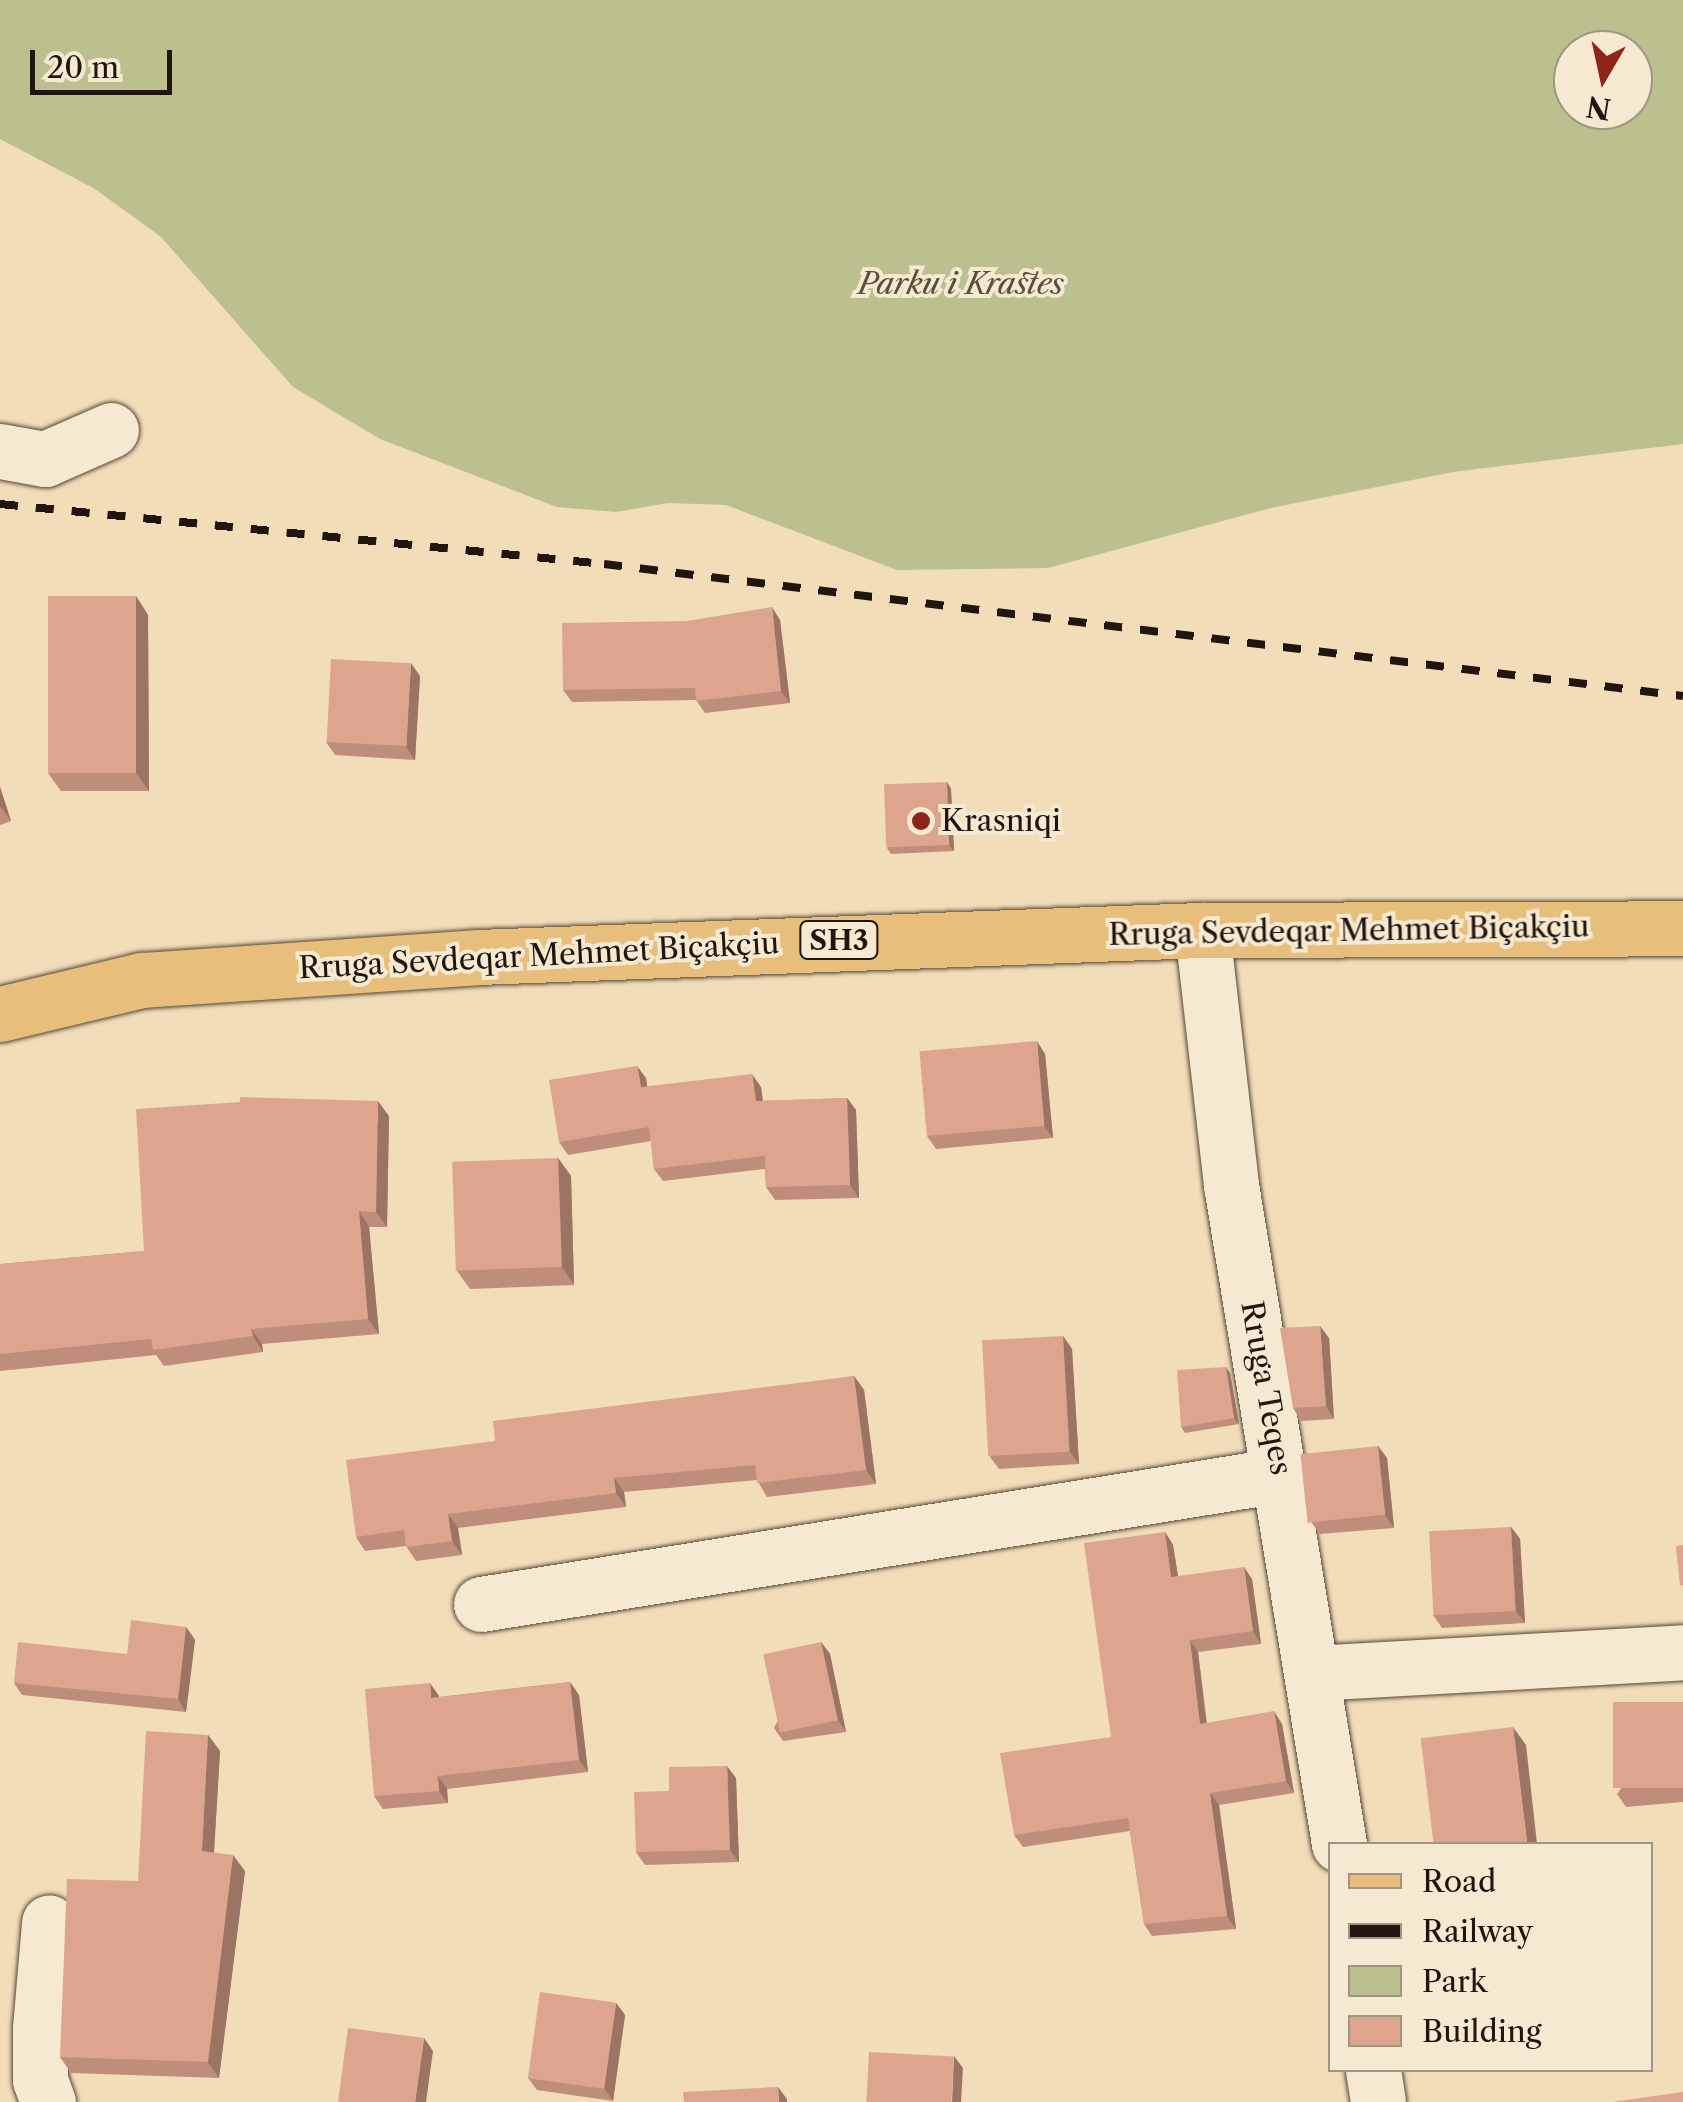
<!DOCTYPE html>
<html>
<head>
<meta charset="utf-8">
<style>
	body { margin:0 }
	#map { position:relative; width:1683px; height:2102px; overflow:hidden; background:#f1ddb8; font-family:"Libre Caslon Text",serif }
	div>[style] { position:absolute }
	.green>* { inset:0; background:#bbc08e }
	.roads { filter:drop-shadow(0 0 2px #544739) drop-shadow(0 0 2px #544739) }
	.minor>* { height:55px; margin:-27.5px; padding:0 27.5px; transform-origin:27.5px; border-radius:27.5px; background:#f6e9d1 }
	.major>* { height:55px; margin:-27.5px; padding:0 27.5px; transform-origin:27.5px; border-radius:27.5px; background:#e8be7c }
	.rail>* { height:8px; margin-top:-4px; transform-origin:0; background:repeating-linear-gradient(90deg,#20150f 0 18px,transparent 0 36px) }
	.wall>* { inset:0; background:#be8e7a }
	.shaded-wall>* { inset:0; background:#9b7463 }
	.building>* { inset:0; background:#dda58e; transform-origin:0 0 }
	.dots>* { width:28px; height:28px; translate:-50% -50%; box-sizing:border-box; border:5px solid #f6e9d1; border-radius:50% }
	span { translate:-50% -50%; white-space:nowrap; text-align:center; line-height:1.15; -webkit-text-stroke:8px #f6e9d1; paint-order:stroke }
	.shield-label span { padding:2px 8px; background:#f6e9d1; border:2px solid; border-radius:8px; -webkit-text-stroke-width:0 }
	.shield-label { font-size:28px; color:#20150f; font-weight:700 }
	.park-label { font-size:30px; color:#56513b; font-style:italic }
	.poi-label { font-size:30px; color:#20150f }
	.left { translate:0 -50%; text-align:left }
	.street-label { font-size:30px; color:#20150f }
	.legend { position:absolute; left:1328px; top:1842px; width:325px; height:230px; box-sizing:border-box; background:#f6e9d1; border:2px solid #a09483; margin:0; padding:12px 18px; list-style:none; font-size:30px; color:#20150f }
	.legend li { display:flex; align-items:center; gap:20px; height:50px }
	.legend b { width:50px; border:2px solid #a09483 }
	.north { position:absolute; left:1553px; top:30px; width:100px; height:100px; box-sizing:border-box; background:#f6e9d1; border:2px solid #a09483; border-radius:50%; rotate:189deg; font-size:28px; font-weight:700; line-height:40px; text-align:center; color:#20150f }
	.north::after { content:''; display:block; margin:auto; width:35px; height:45px; background:#8f2418; clip-path:polygon(50% 0,100% 100%,50% 72%,0 100%) }
	.scale { position:absolute; left:30px; top:50px; width:142px; height:45px; box-sizing:border-box; border:5px solid #20150f; border-top:0; padding-left:12px; font-size:30px; line-height:35px; white-space:nowrap; color:#20150f; -webkit-text-stroke:8px #f6e9d1; paint-order:stroke }
</style>
</head>
<body>
<div id="map">
	<div class="green">
		<div style="clip-path:polygon(evenodd,0 0,1683px 0,1683px 444px,1453px 472px,1271px 508px,1048px 568px,897px 570px,726px 505px,668px 503px,616px 512px,557px 507px,380px 439px,293px 387px,161px 237px,95px 189px,0 139px,0 0,1573px 50px,1633px 50px,1633px 110px,1573px 110px,1573px 50px)"></div>
	</div>
	<div class="roads">
		<div class="minor">
			<div style="left:0;top:451px;width:46px;rotate:10.1deg"></div>
			<div style="left:45px;top:459px;width:72px;rotate:-23.7deg"></div>
			<div style="left:1202px;top:930px;width:257px;rotate:83.5deg"></div>
			<div style="left:1231px;top:1185px;width:668px;rotate:80.69deg"></div>
			<div style="left:481px;top:1604px;width:809px;rotate:-9.17deg"></div>
			<div style="left:1313px;top:1673px;width:371px;rotate:-3.2deg"></div>
			<div style="left:1373px;top:2070px;width:32px;rotate:81deg"></div>
			<div style="left:48px;top:2102px;width:23px;rotate:-110deg"></div>
			<div style="left:40px;top:2080px;width:52px;rotate:-90deg"></div>
			<div style="left:40px;top:2028px;width:106px;rotate:-85.1deg"></div>
		</div>
		<div class="major">
			<div style="left:0;top:1014px;width:146px;rotate:-13.5deg"></div>
			<div style="left:142px;top:980px;width:337px;rotate:-3.9deg"></div>
			<div style="left:478px;top:957px;width:725px;rotate:-2.14deg"></div>
			<div style="left:1202px;top:930px;width:481px;rotate:-0.2deg"></div>
		</div>
	</div>
	<div class="rail">
		<div style="left:0;top:504px;width:607px;rotate:5.67deg"></div>
		<div style="left:604px;top:564px;width:1087px;rotate:6.97deg"></div>
	</div>
	<div class="wall">
		<div style="clip-path:polygon(136px 596px,148px 615px,149px 791px,61px 791px,48px 773px)"></div>
		<div style="clip-path:polygon(780px 620px,790px 703px,705px 713px,696px 700px,572px 702px,563px 690px)"></div>
		<div style="clip-path:polygon(420px 676px,415px 760px,335px 755px,326px 742px)"></div>
		<div style="clip-path:polygon(947px 782px,951px 789px,954px 851px,891px 854px,887px 848px)"></div>
		<div style="clip-path:polygon(0 787px,11px 821px,0 825px)"></div>
		<div style="clip-path:polygon(1045px 1054px,1053px 1138px,936px 1149px,927px 1136px)"></div>
		<div style="clip-path:polygon(646px 1078px,647px 1086px,761px 1087px,763px 1101px,847px 1098px,856px 1110px,859px 1198px,775px 1200px,766px 1187px,765px 1169px,663px 1181px,654px 1169px,651px 1141px,568px 1155px,559px 1142px)"></div>
		<div style="clip-path:polygon(389px 1116px,387px 1227px,369px 1227px,379px 1334px,262px 1344px,263px 1352px,164px 1366px,156px 1355px,0 1371px,0 1264px,144px 1251px)"></div>
		<div style="clip-path:polygon(558px 1158px,571px 1176px,574px 1285px,470px 1289px,457px 1271px)"></div>
		<div style="clip-path:polygon(1063px 1336px,1072px 1349px,1079px 1464px,999px 1469px,990px 1457px)"></div>
		<div style="clip-path:polygon(1329px 1338px,1334px 1419px,1301px 1421px,1293px 1408px)"></div>
		<div style="clip-path:polygon(1226px 1367px,1230px 1373px,1239px 1424px,1185px 1433px,1181px 1427px)"></div>
		<div style="clip-path:polygon(854px 1376px,864px 1390px,876px 1484px,767px 1497px,757px 1480px,624px 1492px,626px 1507px,458px 1528px,462px 1555px,416px 1561px,406px 1546px,365px 1551px,356px 1537px,495px 1441px)"></div>
		<div style="clip-path:polygon(1378px 1446px,1387px 1458px,1394px 1528px,1320px 1534px,1311px 1522px)"></div>
		<div style="clip-path:polygon(1511px 1527px,1520px 1539px,1525px 1623px,1442px 1628px,1433px 1615px)"></div>
		<div style="clip-path:polygon(1165px 1532px,1173px 1545px,1178px 1576px,1252px 1579px,1261px 1644px,1198px 1652px,1207px 1723px,1282px 1724px,1294px 1793px,1219px 1805px,1236px 1929px,1152px 1936px,1144px 1924px,1130px 1831px,1023px 1847px,1014px 1835px,1111px 1737px)"></div>
		<div style="clip-path:polygon(186px 1627px,195px 1640px,186px 1712px,22px 1695px,14px 1683px,127px 1654px)"></div>
		<div style="clip-path:polygon(821px 1642px,830px 1654px,846px 1732px,783px 1741px,774px 1728px)"></div>
		<div style="clip-path:polygon(570px 1682px,579px 1695px,588px 1772px,447px 1789px,448px 1803px,383px 1809px,374px 1796px,439px 1697px)"></div>
		<div style="clip-path:polygon(1683px 1702px,1683px 1802px,1626px 1807px,1617px 1794px)"></div>
		<div style="clip-path:polygon(208px 1735px,220px 1751px,214px 1853px,245px 1871px,219px 2078px,71px 2073px,60px 2057px,138px 1881px)"></div>
		<div style="clip-path:polygon(736px 1778px,739px 1862px,645px 1865px,636px 1852px,669px 1791px)"></div>
		<div style="clip-path:polygon(616px 2003px,625px 2015px,613px 2101px,537px 2090px,528px 2078px)"></div>
	</div>
	<div class="shaded-wall">
		<div style="clip-path:polygon(136px 596px,148px 615px,149px 791px,136px 773px)"></div>
		<div style="clip-path:polygon(772px 607px,780px 620px,790px 703px,781px 691px)"></div>
		<div style="clip-path:polygon(411px 663px,420px 676px,415px 760px,406px 747px)"></div>
		<div style="clip-path:polygon(947px 782px,951px 789px,954px 851px,949px 845px)"></div>
		<div style="clip-path:polygon(0 787px,11px 821px,0 806px)"></div>
		<div style="clip-path:polygon(1037px 1041px,1045px 1054px,1053px 1138px,1044px 1126px)"></div>
		<div style="clip-path:polygon(637px 1066px,646px 1078px,649px 1100px,641px 1087px)"></div>
		<div style="clip-path:polygon(752px 1074px,761px 1087px,764px 1113px,756px 1101px)"></div>
		<div style="clip-path:polygon(847px 1098px,856px 1110px,859px 1198px,850px 1185px)"></div>
		<div style="clip-path:polygon(378px 1101px,389px 1116px,387px 1227px,376px 1212px)"></div>
		<div style="clip-path:polygon(558px 1158px,571px 1176px,574px 1285px,562px 1267px)"></div>
		<div style="clip-path:polygon(359px 1211px,369px 1227px,379px 1334px,368px 1319px)"></div>
		<div style="clip-path:polygon(1320px 1326px,1329px 1338px,1334px 1419px,1326px 1406px)"></div>
		<div style="clip-path:polygon(251px 1329px,262px 1344px,263px 1352px,253px 1336px)"></div>
		<div style="clip-path:polygon(1063px 1336px,1072px 1349px,1079px 1464px,1070px 1452px)"></div>
		<div style="clip-path:polygon(1226px 1367px,1230px 1373px,1239px 1424px,1234px 1418px)"></div>
		<div style="clip-path:polygon(854px 1376px,864px 1390px,876px 1484px,866px 1470px)"></div>
		<div style="clip-path:polygon(1378px 1446px,1387px 1458px,1394px 1528px,1385px 1515px)"></div>
		<div style="clip-path:polygon(614px 1478px,624px 1492px,626px 1507px,616px 1493px)"></div>
		<div style="clip-path:polygon(448px 1514px,458px 1528px,462px 1555px,452px 1541px)"></div>
		<div style="clip-path:polygon(1511px 1527px,1520px 1539px,1525px 1623px,1516px 1611px)"></div>
		<div style="clip-path:polygon(1165px 1532px,1173px 1545px,1180px 1589px,1171px 1577px)"></div>
		<div style="clip-path:polygon(1244px 1567px,1252px 1579px,1261px 1644px,1253px 1631px)"></div>
		<div style="clip-path:polygon(186px 1627px,195px 1640px,186px 1712px,178px 1699px)"></div>
		<div style="clip-path:polygon(1190px 1640px,1198px 1652px,1208px 1737px,1200px 1724px)"></div>
		<div style="clip-path:polygon(821px 1642px,830px 1654px,846px 1732px,838px 1720px)"></div>
		<div style="clip-path:polygon(570px 1682px,579px 1695px,588px 1772px,579px 1760px)"></div>
		<div style="clip-path:polygon(430px 1683px,439px 1696px,440px 1710px,431px 1698px)"></div>
		<div style="clip-path:polygon(1274px 1711px,1282px 1724px,1294px 1793px,1286px 1781px)"></div>
		<div style="clip-path:polygon(1513px 1727px,1526px 1745px,1537px 1844px,1527px 1844px)"></div>
		<div style="clip-path:polygon(208px 1735px,220px 1751px,213px 1868px,202px 1851px)"></div>
		<div style="clip-path:polygon(727px 1766px,736px 1778px,739px 1862px,730px 1850px)"></div>
		<div style="clip-path:polygon(438px 1776px,447px 1789px,448px 1803px,439px 1791px)"></div>
		<div style="clip-path:polygon(1210px 1793px,1219px 1805px,1236px 1929px,1227px 1916px)"></div>
		<div style="clip-path:polygon(233px 1855px,245px 1871px,219px 2078px,208px 2062px)"></div>
		<div style="clip-path:polygon(616px 2003px,625px 2015px,613px 2101px,604px 2088px)"></div>
		<div style="clip-path:polygon(424px 2038px,433px 2051px,426px 2102px,415px 2102px)"></div>
		<div style="clip-path:polygon(954px 2056px,963px 2068px,961px 2102px,952px 2102px)"></div>
		<div style="clip-path:polygon(778px 2087px,787px 2099px,787px 2102px,779px 2102px)"></div>
	</div>
	<div class="building">
		<div style="left:48px;top:596px;width:88px;height:177px"></div>
		<div style="clip-path:polygon(772px 607px,781px 691px,696px 701px,695px 688px,563px 690px,562px 623px,687px 621px)"></div>
		<div style="left:331px;top:659px;width:80px;height:83px;rotate:3deg"></div>
		<div style="left:947px;top:782px;width:63px;height:63px;rotate:88deg"></div>
		<div style="left:1037px;top:1041px;width:85px;height:118px;rotate:85deg"></div>
		<div style="clip-path:polygon(637px 1066px,641px 1087px,752px 1074px,756px 1101px,847px 1098px,850px 1185px,766px 1187px,765px 1156px,654px 1169px,649px 1127px,559px 1142px,549px 1080px)"></div>
		<div style="clip-path:polygon(240px 1097px,378px 1101px,376px 1212px,359px 1211px,368px 1319px,251px 1329px,253px 1336px,153px 1350px,151px 1339px,0 1354px,0 1264px,144px 1251px,136px 1109px,240px 1102px)"></div>
		<div style="left:558px;top:1158px;width:109px;height:106px;rotate:88deg"></div>
		<div style="clip-path:polygon(1320px 1326px,1326px 1406px,1293px 1408px,1280px 1328px)"></div>
		<div style="left:1063px;top:1336px;width:116px;height:81px;rotate:87deg"></div>
		<div style="clip-path:polygon(1226px 1367px,1234px 1418px,1181px 1427px,1177px 1370px)"></div>
		<div style="clip-path:polygon(854px 1376px,866px 1470px,757px 1483px,755px 1465px,614px 1478px,616px 1493px,448px 1514px,452px 1541px,406px 1547px,404px 1530px,356px 1537px,346px 1460px,495px 1441px,493px 1421px)"></div>
		<div style="left:1378px;top:1446px;width:69px;height:78px;rotate:84deg"></div>
		<div style="left:1511px;top:1527px;width:84px;height:82px;rotate:87deg"></div>
		<div style="clip-path:polygon(1165px 1532px,1171px 1577px,1244px 1567px,1253px 1631px,1190px 1640px,1200px 1724px,1274px 1711px,1286px 1781px,1210px 1793px,1227px 1916px,1144px 1924px,1128px 1818px,1014px 1835px,1000px 1753px,1111px 1737px,1084px 1543px)"></div>
		<div style="clip-path:polygon(1683px 1545px,1683px 1585px,1680px 1586px,1676px 1546px)"></div>
		<div style="clip-path:polygon(131px 1620px,186px 1627px,178px 1699px,14px 1683px,18px 1642px,127px 1654px)"></div>
		<div style="left:821px;top:1642px;width:80px;height:59px;rotate:78deg"></div>
		<div style="clip-path:polygon(570px 1682px,579px 1760px,438px 1776px,439px 1791px,374px 1796px,365px 1689px,430px 1683px,431px 1698px)"></div>
		<div style="left:1683px;top:1702px;width:86px;height:70px;rotate:90deg"></div>
		<div style="left:1513px;top:1727px;width:118px;height:93px;rotate:83deg"></div>
		<div style="clip-path:polygon(146px 1731px,208px 1735px,202px 1851px,233px 1855px,208px 2062px,60px 2057px,67px 1879px,138px 1881px)"></div>
		<div style="clip-path:polygon(727px 1766px,730px 1850px,636px 1852px,634px 1792px,669px 1791px,669px 1767px)"></div>
		<div style="left:540px;top:1992px;width:77px;height:87px;rotate:8deg"></div>
		<div style="clip-path:polygon(348px 2028px,424px 2038px,415px 2102px,338px 2102px)"></div>
		<div style="left:869px;top:2052px;width:85px;height:50px;rotate:3deg"></div>
		<div style="clip-path:polygon(778px 2087px,779px 2102px,684px 2102px,683px 2092px)"></div>
		<div style="clip-path:polygon(1683px 2092px,1683px 2102px,1612px 2102px)"></div>
	</div>
	<div class="dots">
		<div style="left:921px;top:821px;background:#8f2418"></div>
	</div>
	<div class="shield-label">
		<span style="left:839px;top:940px">SH3</span>
	</div>
	<div class="park-label">
		<span style="left:961px;top:284px">Parku i Krastes</span>
	</div>
	<div class="poi-label">
		<span class="left" style="left:941px;top:821px">Krasniqi</span>
	</div>
	<div class="street-label">
		<span style="left:1349px;top:931px;rotate:-1deg">Rruga Sevdeqar Mehmet Biçakçiu</span>
		<span style="left:539px;top:956px;rotate:-3deg">Rruga Sevdeqar Mehmet Biçakçiu</span>
		<span style="left:1266px;top:1388px;rotate:80deg">Rruga Teqes</span>
	</div>
	<ul class="legend">
	<li><b style="height:12px;background:#e8be7c"></b>Road</li>
	<li><b style="height:12px;background:#20150f"></b>Railway</li>
	<li><b style="height:28px;background:#bbc08e"></b>Park</li>
	<li><b style="height:28px;background:#dda58e"></b>Building</li>
	</ul>
	<div class="north">N</div>
	<div class="scale">20 m</div>
</div>
</body>
</html>
